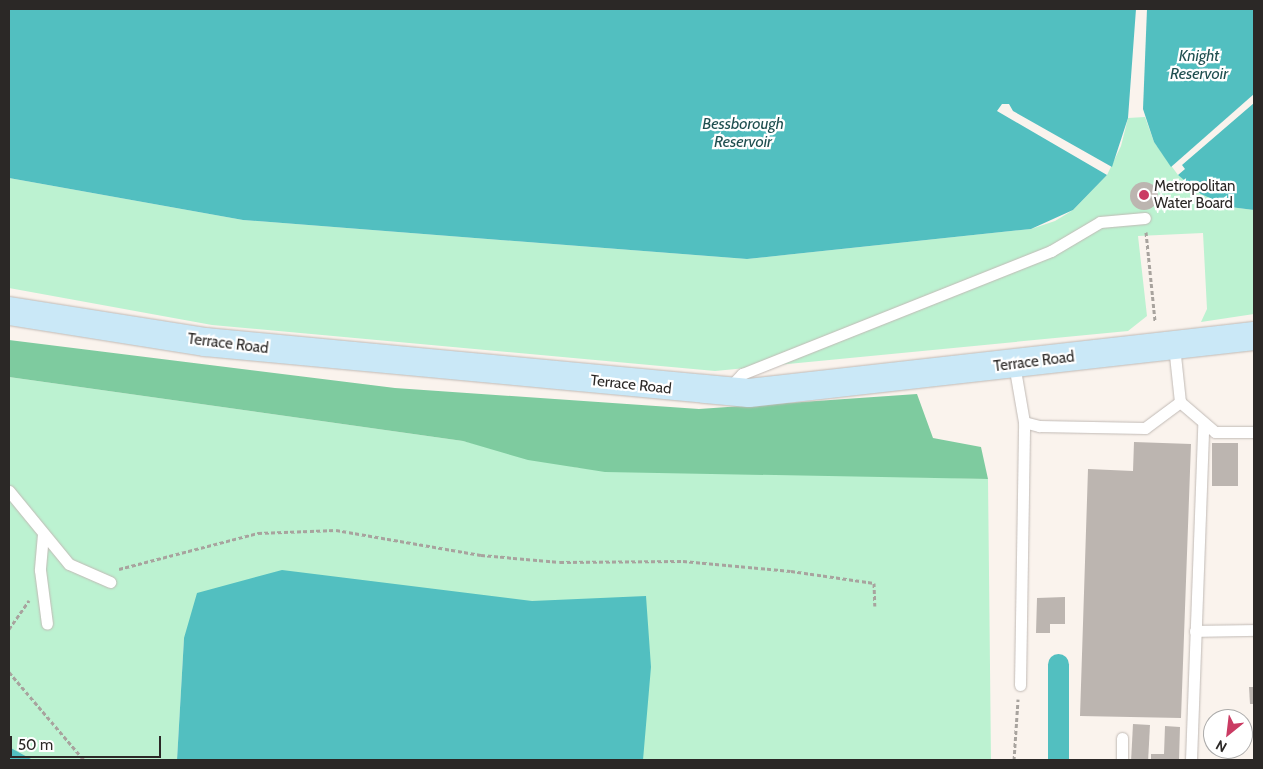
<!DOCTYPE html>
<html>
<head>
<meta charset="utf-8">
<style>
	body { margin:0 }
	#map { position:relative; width:1263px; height:769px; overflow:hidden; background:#faf3ed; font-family:Cabin,sans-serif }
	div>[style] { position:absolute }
	.green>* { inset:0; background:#bcf2d1 }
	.forest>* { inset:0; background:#7ecb9f }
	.water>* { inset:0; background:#52bfc0 }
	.canal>* { height:21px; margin:-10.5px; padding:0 10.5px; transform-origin:10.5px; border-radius:10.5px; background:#52bfc0 }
	.building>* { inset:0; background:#bcb5b0; transform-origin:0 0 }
	.round { border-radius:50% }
	.path>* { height:3px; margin-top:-1.5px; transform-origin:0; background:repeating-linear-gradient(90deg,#a8a39e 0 4px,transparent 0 6.5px) }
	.roads { filter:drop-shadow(0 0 1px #c1bab5) drop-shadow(0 0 1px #c1bab5) }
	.service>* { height:11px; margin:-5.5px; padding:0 5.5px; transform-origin:5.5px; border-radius:5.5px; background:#fff }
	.primary>* { height:28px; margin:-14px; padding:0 14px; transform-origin:14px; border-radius:14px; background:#cae8f7 }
	.dots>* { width:14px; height:14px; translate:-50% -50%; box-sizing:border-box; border:2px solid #fff; border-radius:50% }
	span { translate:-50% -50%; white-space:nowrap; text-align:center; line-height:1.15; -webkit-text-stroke:4.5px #fff; paint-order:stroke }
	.poi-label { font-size:15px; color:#2b2826 }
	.left { translate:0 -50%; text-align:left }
	.street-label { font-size:15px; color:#2b2826 }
	.water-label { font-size:16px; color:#1f4f50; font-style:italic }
	.frame { position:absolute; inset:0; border:10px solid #2b2826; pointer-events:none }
	.north { position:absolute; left:1203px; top:709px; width:50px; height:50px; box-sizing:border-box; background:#fff; border:1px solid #aaa9a8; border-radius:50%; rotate:209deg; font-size:14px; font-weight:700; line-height:20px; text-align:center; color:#2b2826 }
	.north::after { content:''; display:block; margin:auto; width:18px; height:22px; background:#ca3b63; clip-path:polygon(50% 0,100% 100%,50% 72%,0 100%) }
	.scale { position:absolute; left:10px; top:736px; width:151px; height:22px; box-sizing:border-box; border:2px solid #2b2826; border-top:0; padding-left:6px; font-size:15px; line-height:18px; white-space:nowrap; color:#2b2826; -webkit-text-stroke:4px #fff; paint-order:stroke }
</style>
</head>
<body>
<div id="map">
	<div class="green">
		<div style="clip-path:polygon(1145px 117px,1154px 142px,1178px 175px,1230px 207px,1254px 210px,1254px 314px,1201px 322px,1207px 309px,1203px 233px,1138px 236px,1147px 316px,1128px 331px,715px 371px,212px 325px,9px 288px,9px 178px,243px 220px,747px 259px,1031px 229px,1055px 221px,1073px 210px,1107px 175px,1121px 146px,1128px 118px)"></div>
		<div style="clip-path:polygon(9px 377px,463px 441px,579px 468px,988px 479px,991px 760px,552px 760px,184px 638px,177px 760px,9px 760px)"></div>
	</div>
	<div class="forest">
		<div style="clip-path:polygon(9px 340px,395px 388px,699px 409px,917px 394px,933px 438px,981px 447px,988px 479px,605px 472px,528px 460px,463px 441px,9px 377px)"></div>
	</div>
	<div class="water">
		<div style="clip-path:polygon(9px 9px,1136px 9px,1128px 118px,1112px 167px,1013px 111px,1009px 104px,1002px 104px,997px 111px,1107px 175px,1073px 210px,1031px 229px,747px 259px,243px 220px,9px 178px)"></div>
		<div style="clip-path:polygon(1147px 9px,1254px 9px,1254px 94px,1171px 167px,1154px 142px,1143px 109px)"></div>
		<div style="clip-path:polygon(1254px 103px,1254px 210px,1230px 207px,1201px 194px,1178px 175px,1185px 169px,1182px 165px)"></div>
		<div style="clip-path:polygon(282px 570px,532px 601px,646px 596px,651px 667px,643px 760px,177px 760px,184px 638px,197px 593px)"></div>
		<div style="clip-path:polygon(9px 747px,31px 759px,31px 760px,9px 760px)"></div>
	</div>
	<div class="canal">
		<div style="left:1058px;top:760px;width:96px;rotate:-90deg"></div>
	</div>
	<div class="building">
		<div class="round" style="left:1130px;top:182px;width:28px;height:28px"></div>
		<div style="clip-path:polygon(1134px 442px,1191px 444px,1181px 718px,1080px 716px,1088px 469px,1133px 471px)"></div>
		<div style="left:1212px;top:443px;width:26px;height:43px"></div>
		<div style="clip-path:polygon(1065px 597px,1065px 624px,1050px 624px,1050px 633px,1036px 633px,1037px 598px)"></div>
		<div style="clip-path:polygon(1249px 687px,1254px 687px,1254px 704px,1250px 704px)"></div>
		<div style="left:1133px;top:724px;width:17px;height:36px;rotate:3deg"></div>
		<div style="clip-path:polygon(1165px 726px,1180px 727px,1179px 760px,1151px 760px,1151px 754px,1164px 754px)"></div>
	</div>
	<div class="path">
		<div style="left:1146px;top:232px;width:89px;rotate:84.2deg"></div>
		<div style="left:119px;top:569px;width:144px;rotate:-14.5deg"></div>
		<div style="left:258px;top:533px;width:78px;rotate:-2.2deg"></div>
		<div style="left:336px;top:530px;width:147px;rotate:9.8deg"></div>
		<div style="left:481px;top:555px;width:79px;rotate:5.1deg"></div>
		<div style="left:560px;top:562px;width:123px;rotate:-0.5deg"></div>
		<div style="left:683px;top:561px;width:108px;rotate:5.3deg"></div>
		<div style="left:791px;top:571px;width:84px;rotate:8.2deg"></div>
		<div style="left:874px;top:583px;width:23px;rotate:88deg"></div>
		<div style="left:9px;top:629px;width:35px;rotate:-55deg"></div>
		<div style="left:9px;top:672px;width:116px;rotate:49.6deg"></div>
		<div style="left:1014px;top:760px;width:61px;rotate:-86.2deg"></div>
	</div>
	<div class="roads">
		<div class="service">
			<div style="left:1014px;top:364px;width:59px;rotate:80.2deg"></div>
			<div style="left:1024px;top:422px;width:16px;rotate:15deg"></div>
			<div style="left:1039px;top:426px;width:106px;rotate:1.1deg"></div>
			<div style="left:1145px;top:428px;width:44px;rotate:-36.6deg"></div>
			<div style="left:1180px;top:402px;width:56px;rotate:-96.1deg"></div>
			<div style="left:728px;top:389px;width:21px;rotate:-47deg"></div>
			<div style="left:742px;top:374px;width:333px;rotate:-21.7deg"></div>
			<div style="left:1051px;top:251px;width:57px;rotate:-30.6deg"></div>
			<div style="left:1100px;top:222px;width:45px;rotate:-5.1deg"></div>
			<div style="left:1180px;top:402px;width:46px;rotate:40.6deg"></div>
			<div style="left:1215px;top:432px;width:39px"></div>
			<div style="left:9px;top:491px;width:94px;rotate:50.6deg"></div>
			<div style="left:69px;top:564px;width:45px;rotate:23.7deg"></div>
			<div style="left:43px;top:534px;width:36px;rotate:95deg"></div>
			<div style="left:40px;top:570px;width:54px;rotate:82.6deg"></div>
			<div style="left:1195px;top:631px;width:59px;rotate:-1deg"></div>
			<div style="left:1020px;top:685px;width:263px;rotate:-89.1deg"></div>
			<div style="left:1122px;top:760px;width:22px;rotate:-90deg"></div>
			<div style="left:1191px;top:760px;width:335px;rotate:-87.9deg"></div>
		</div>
		<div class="primary">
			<div style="left:9px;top:311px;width:198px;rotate:9deg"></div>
			<div style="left:205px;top:342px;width:546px;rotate:5.36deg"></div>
			<div style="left:749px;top:393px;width:508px;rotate:-6.44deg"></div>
		</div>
	</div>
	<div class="dots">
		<div style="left:1144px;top:195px;background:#ca3b63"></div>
	</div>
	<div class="poi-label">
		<span class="left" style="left:1154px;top:195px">Metropolitan<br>Water Board</span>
	</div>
	<div class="street-label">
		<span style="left:228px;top:344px;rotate:7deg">Terrace Road</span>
		<span style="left:1034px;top:362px;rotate:-7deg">Terrace Road</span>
		<span style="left:631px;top:385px;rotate:6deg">Terrace Road</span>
	</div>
	<div class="water-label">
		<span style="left:1199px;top:65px">Knight<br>Reservoir</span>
		<span style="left:743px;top:133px">Bessborough<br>Reservoir</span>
	</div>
	<div class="frame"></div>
	<div class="north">N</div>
	<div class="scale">50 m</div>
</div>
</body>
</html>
